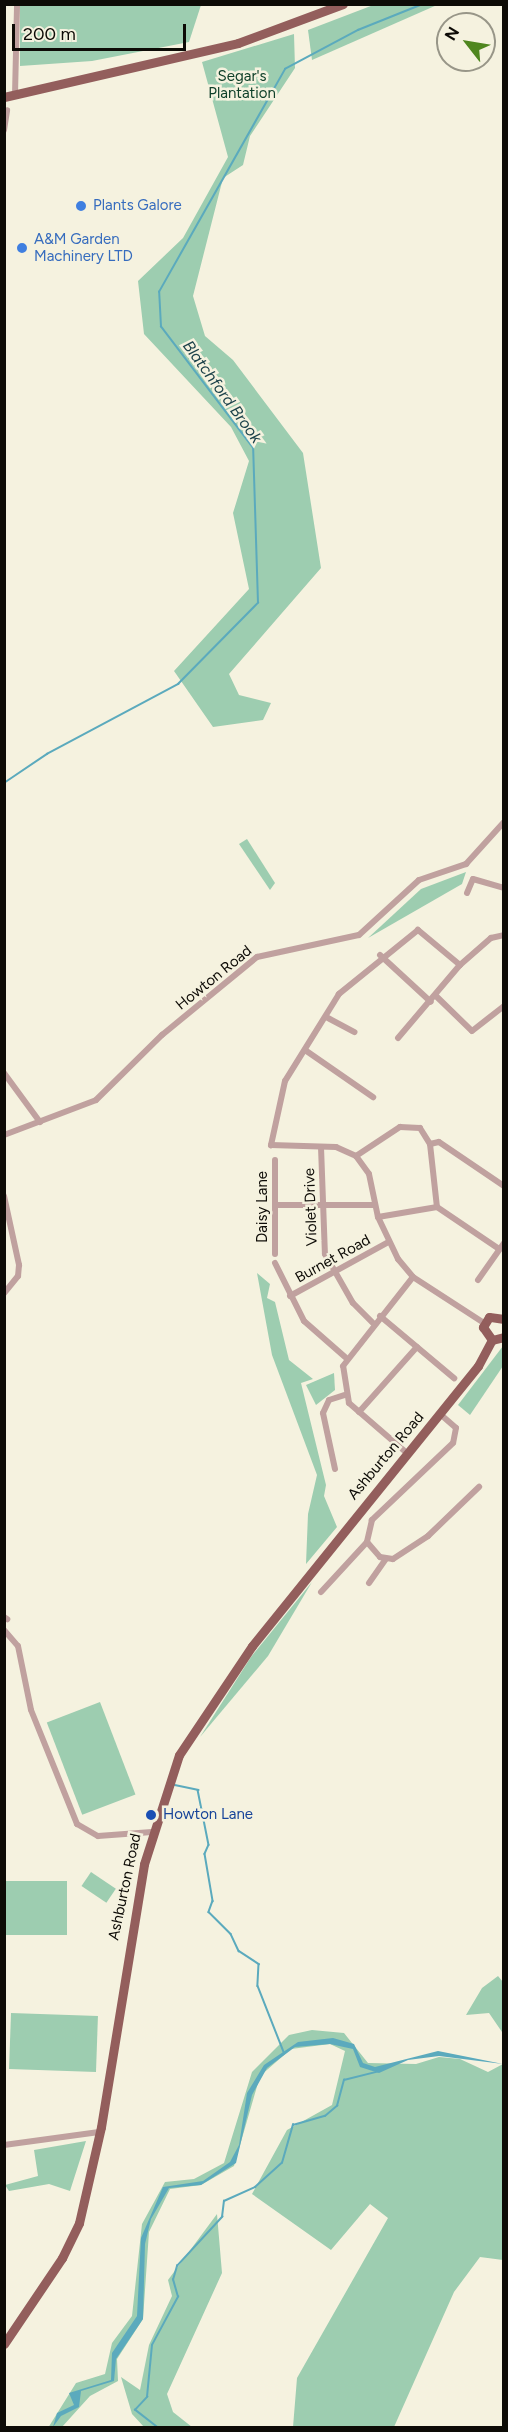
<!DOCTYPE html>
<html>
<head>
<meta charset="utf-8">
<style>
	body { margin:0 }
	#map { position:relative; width:508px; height:2432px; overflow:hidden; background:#f5f2df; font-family:Figtree,sans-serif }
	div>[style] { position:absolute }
	.green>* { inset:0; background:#9dcdb0; transform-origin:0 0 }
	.water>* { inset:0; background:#5baabd }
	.stream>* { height:1.5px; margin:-0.75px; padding:0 0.75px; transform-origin:0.75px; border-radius:0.75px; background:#5baabd }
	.street>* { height:6px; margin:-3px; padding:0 3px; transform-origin:3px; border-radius:3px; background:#c0a19f }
	.primary>* { height:9px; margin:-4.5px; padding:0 4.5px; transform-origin:4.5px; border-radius:4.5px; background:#935e5c }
	.dots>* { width:16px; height:16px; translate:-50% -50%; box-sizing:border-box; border:3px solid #f5f2df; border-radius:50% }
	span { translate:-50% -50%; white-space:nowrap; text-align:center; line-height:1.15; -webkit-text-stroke:5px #f5f2df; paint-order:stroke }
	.park-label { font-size:15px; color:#0f4029 }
	.shop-label { font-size:15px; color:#366cbe }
	.left { translate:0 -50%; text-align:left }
	.street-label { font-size:15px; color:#0d0b06 }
	.transit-label { font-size:15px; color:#164399 }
	.water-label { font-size:16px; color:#1c424a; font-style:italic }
	.frame { position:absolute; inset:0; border:6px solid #0d0b06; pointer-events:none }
	.north { position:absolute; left:436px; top:12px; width:60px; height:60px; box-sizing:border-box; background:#f5f2df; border:2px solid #989688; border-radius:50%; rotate:301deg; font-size:16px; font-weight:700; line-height:24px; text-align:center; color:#0d0b06 }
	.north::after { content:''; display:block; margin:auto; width:21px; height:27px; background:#4f861f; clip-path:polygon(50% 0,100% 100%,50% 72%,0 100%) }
	.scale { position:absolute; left:12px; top:24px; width:174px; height:27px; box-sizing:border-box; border:3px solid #0d0b06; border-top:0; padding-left:8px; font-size:18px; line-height:21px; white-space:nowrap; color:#0d0b06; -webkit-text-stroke:4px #f5f2df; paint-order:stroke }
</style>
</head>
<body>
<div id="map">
	<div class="green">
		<div style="clip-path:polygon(376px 4px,437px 5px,312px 60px,308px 30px)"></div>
		<div style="clip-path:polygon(20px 5px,201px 5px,189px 42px,92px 61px,20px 66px)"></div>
		<div style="clip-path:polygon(294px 34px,295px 68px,250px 136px,243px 165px,223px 178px,193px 296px,205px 336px,233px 360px,303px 453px,321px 568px,229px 674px,239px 695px,271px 703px,263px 720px,213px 727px,174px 671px,249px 589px,233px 513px,249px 461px,231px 427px,144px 334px,138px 281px,183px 238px,228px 157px,202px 62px)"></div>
		<div style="clip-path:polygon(247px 839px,275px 883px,270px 890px,239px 844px)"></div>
		<div style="clip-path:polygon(466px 872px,462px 884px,368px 938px,421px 889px)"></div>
		<div style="clip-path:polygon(257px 1273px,270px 1284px,267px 1298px,275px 1302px,289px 1360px,313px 1379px,301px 1383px,326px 1485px,324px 1496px,337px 1527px,306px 1564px,308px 1514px,317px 1475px,272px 1355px)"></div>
		<div style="clip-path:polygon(503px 1346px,503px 1366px,470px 1415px,458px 1405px)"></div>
		<div style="clip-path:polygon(334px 1373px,335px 1390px,316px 1405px,306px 1385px)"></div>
		<div style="clip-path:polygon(312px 1582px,268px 1656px,200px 1737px,251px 1657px)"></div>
		<div style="left:100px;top:1702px;width:99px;height:57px;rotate:69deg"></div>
		<div style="left:91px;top:1872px;width:30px;height:17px;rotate:34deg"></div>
		<div style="left:5px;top:1881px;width:62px;height:54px"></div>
		<div style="clip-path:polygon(498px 1976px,503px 1982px,502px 2032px,489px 2013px,466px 2015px,482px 1988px)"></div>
		<div style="left:11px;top:2013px;width:87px;height:56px;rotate:2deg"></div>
		<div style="clip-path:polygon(312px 2030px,344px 2033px,368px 2063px,416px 2064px,439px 2057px,460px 2059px,488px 2072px,503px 2064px,503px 2260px,480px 2257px,454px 2292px,394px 2427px,293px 2427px,297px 2378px,388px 2218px,370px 2204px,331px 2250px,252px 2194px,287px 2130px,332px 2105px,345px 2051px,330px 2044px,291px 2049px,260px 2076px,234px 2166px,201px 2185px,170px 2189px,149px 2232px,143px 2319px,117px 2359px,118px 2381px,90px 2396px,62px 2427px,48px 2428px,76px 2383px,105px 2374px,112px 2343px,132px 2316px,142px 2224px,165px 2182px,194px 2179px,224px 2163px,252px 2072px,289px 2035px)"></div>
		<div style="clip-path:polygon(86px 2141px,70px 2191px,49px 2184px,9px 2191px,5px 2185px,38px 2176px,34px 2150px)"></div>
		<div style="clip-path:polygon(217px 2214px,222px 2273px,167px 2394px,173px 2412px,192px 2427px,144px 2427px,132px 2414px,121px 2377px,140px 2390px,149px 2345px,172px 2296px,168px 2280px)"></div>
	</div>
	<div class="water">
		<div style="clip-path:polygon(333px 2038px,354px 2044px,363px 2063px,375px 2067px,438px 2051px,503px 2064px,439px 2056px,408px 2060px,379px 2073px,360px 2067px,353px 2049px,330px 2044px,295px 2047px,267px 2068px,252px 2095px,236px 2163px,201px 2185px,169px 2188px,151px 2219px,145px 2244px,143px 2319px,116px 2359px,114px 2381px,81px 2391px,79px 2407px,61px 2416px,53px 2427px,57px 2413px,74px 2405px,69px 2393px,111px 2380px,112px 2353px,137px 2316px,141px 2238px,163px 2187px,203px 2181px,230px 2162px,239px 2145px,247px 2093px,264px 2065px,298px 2042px)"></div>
	</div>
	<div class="stream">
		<div style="left:4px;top:783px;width:52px;rotate:-34deg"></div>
		<div style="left:47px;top:754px;width:149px;rotate:-28.1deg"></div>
		<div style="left:178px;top:684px;width:114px;rotate:-45.4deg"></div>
		<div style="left:258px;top:603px;width:155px;rotate:-91.8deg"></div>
		<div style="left:253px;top:448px;width:152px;rotate:-127.2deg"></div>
		<div style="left:161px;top:327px;width:35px;rotate:-93deg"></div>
		<div style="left:159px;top:292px;width:256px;rotate:-60.5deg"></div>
		<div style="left:285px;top:69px;width:83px;rotate:-28.1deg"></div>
		<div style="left:358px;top:30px;width:70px;rotate:-21.8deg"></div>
		<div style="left:175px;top:1785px;width:24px;rotate:12deg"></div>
		<div style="left:198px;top:1790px;width:56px;rotate:78.7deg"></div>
		<div style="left:209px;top:1845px;width:10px;rotate:114deg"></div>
		<div style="left:205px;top:1854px;width:48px;rotate:80.3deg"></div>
		<div style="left:213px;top:1901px;width:12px;rotate:110deg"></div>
		<div style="left:209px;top:1912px;width:31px;rotate:45deg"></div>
		<div style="left:231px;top:1934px;width:19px;rotate:65deg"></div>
		<div style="left:239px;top:1951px;width:24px;rotate:33deg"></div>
		<div style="left:259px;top:1964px;width:22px;rotate:93deg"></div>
		<div style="left:258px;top:1986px;width:71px;rotate:68.5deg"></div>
		<div style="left:158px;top:2428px;width:29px;rotate:-142deg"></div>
		<div style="left:135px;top:2410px;width:18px;rotate:-47deg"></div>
		<div style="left:147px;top:2397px;width:52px;rotate:-84.5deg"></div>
		<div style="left:152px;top:2345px;width:55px;rotate:-61.6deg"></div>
		<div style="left:178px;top:2297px;width:18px;rotate:-106deg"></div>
		<div style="left:173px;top:2280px;width:15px;rotate:-74deg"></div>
		<div style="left:177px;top:2266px;width:67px;rotate:-47.4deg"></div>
		<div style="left:222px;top:2217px;width:16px;rotate:-83deg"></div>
		<div style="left:224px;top:2201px;width:34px;rotate:-24deg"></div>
		<div style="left:255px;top:2187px;width:36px;rotate:-42deg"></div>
		<div style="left:282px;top:2163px;width:40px;rotate:-74deg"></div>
		<div style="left:293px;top:2125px;width:33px;rotate:-16deg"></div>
		<div style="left:325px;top:2116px;width:16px;rotate:-40deg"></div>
		<div style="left:337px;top:2106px;width:27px;rotate:-75deg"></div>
		<div style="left:344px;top:2080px;width:34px;rotate:-14deg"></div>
	</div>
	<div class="street">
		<div style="left:15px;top:95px;width:91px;rotate:-88.7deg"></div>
		<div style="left:4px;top:130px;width:20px;rotate:-81deg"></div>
		<div style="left:467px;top:893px;width:15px;rotate:-67deg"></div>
		<div style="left:473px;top:879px;width:32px;rotate:16deg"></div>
		<div style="left:380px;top:955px;width:69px;rotate:42.7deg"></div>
		<div style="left:460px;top:965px;width:55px;rotate:-140.2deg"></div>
		<div style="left:418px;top:930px;width:102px;rotate:141deg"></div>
		<div style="left:339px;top:994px;width:102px;rotate:121.8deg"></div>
		<div style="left:285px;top:1081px;width:66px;rotate:102.3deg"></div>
		<div style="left:271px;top:1145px;width:65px;rotate:1.8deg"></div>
		<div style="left:336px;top:1147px;width:22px;rotate:24deg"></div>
		<div style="left:356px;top:1156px;width:22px;rotate:54deg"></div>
		<div style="left:369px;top:1174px;width:44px;rotate:78.2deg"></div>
		<div style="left:378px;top:1217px;width:47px;rotate:64.5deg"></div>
		<div style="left:398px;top:1259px;width:23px;rotate:50deg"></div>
		<div style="left:413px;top:1277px;width:85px;rotate:32.9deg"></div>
		<div style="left:436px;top:996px;width:50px;rotate:44.2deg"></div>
		<div style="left:472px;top:1031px;width:41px;rotate:-38deg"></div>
		<div style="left:328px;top:1018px;width:30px;rotate:28deg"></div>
		<div style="left:398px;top:1038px;width:96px;rotate:-49.7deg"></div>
		<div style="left:460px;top:965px;width:41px;rotate:-41.1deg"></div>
		<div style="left:491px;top:938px;width:13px;rotate:-13deg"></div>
		<div style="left:305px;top:1050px;width:83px;rotate:34.7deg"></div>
		<div style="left:4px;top:1073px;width:61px;rotate:53.7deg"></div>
		<div style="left:4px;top:1135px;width:98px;rotate:-20.8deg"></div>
		<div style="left:96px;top:1100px;width:93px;rotate:-44.6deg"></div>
		<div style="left:162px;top:1035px;width:123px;rotate:-39.4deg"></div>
		<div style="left:257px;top:957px;width:104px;rotate:-12.2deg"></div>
		<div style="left:359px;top:935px;width:81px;rotate:-42.5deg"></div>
		<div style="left:419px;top:880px;width:50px;rotate:-18.8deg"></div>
		<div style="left:466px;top:864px;width:57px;rotate:-47.9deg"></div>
		<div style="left:430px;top:1144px;width:9px;rotate:-13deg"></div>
		<div style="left:439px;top:1142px;width:78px;rotate:34.1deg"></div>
		<div style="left:321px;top:1147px;width:107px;rotate:87.9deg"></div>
		<div style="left:325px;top:1254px;width:56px;rotate:60.3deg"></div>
		<div style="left:353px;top:1303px;width:28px;rotate:45deg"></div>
		<div style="left:356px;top:1156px;width:53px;rotate:-33.4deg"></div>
		<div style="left:400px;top:1127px;width:20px;rotate:3deg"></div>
		<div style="left:420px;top:1128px;width:19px;rotate:58deg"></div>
		<div style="left:430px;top:1144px;width:63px;rotate:83.7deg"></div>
		<div style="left:4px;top:1196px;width:71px;rotate:77.7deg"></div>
		<div style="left:19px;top:1265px;width:11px;rotate:95deg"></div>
		<div style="left:18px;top:1276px;width:22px;rotate:129deg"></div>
		<div style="left:275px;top:1205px;width:100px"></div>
		<div style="left:378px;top:1217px;width:60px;rotate:-9.6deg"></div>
		<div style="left:437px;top:1207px;width:75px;rotate:34.1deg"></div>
		<div style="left:275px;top:1254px;width:94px;rotate:-90deg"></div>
		<div style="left:275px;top:1263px;width:65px;rotate:63.4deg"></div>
		<div style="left:304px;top:1321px;width:55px;rotate:41.3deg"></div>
		<div style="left:478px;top:1280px;width:45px;rotate:-54.9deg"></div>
		<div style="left:290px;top:1296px;width:111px;rotate:-28.7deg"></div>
		<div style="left:380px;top:1316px;width:97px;rotate:40deg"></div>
		<div style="left:359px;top:1412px;width:87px;rotate:-48.3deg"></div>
		<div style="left:440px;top:1414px;width:21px;rotate:41deg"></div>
		<div style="left:456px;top:1428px;width:15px;rotate:101deg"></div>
		<div style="left:453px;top:1443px;width:112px;rotate:136.5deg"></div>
		<div style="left:372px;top:1520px;width:23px;rotate:103deg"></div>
		<div style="left:367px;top:1542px;width:20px;rotate:49deg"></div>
		<div style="left:380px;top:1557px;width:13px;rotate:9deg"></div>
		<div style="left:393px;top:1559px;width:42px;rotate:-33.3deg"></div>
		<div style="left:428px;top:1536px;width:71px;rotate:-43.9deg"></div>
		<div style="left:408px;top:1454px;width:78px;rotate:-139.2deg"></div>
		<div style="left:349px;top:1403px;width:37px;rotate:-99deg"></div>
		<div style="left:343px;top:1366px;width:113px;rotate:-51.8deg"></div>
		<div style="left:335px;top:1469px;width:57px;rotate:-102.1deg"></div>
		<div style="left:323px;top:1413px;width:14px;rotate:-65deg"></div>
		<div style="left:329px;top:1400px;width:16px;rotate:-18deg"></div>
		<div style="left:356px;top:1491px;width:61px;rotate:-50.3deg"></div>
		<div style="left:369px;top:1583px;width:29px;rotate:-55deg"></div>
		<div style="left:321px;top:1592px;width:68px;rotate:-47.4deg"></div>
		<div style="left:4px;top:1617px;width:4px;rotate:34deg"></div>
		<div style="left:4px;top:1630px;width:21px;rotate:49deg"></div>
		<div style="left:18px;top:1646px;width:65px;rotate:78.5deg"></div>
		<div style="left:31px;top:1710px;width:123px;rotate:68deg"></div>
		<div style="left:77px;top:1824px;width:24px;rotate:30deg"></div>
		<div style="left:98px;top:1836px;width:54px;rotate:-4.2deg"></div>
		<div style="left:4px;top:2145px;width:96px;rotate:-7.8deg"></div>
	</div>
	<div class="primary">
		<div style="left:4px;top:97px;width:240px;rotate:-13deg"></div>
		<div style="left:238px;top:43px;width:112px;rotate:-20.4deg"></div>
		<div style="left:504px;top:1319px;width:15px;rotate:-172deg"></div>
		<div style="left:489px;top:1317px;width:12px;rotate:121deg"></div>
		<div style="left:483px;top:1327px;width:16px;rotate:55deg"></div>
		<div style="left:492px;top:1340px;width:12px;rotate:-14deg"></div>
		<div style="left:4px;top:2344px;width:104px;rotate:-56deg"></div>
		<div style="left:62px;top:2258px;width:39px;rotate:-64deg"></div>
		<div style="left:79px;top:2223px;width:98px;rotate:-77.1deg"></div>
		<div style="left:101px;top:2127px;width:266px;rotate:-80.7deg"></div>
		<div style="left:144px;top:1864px;width:114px;rotate:-72.2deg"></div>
		<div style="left:179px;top:1755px;width:131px;rotate:-56.2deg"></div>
		<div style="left:252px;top:1646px;width:360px;rotate:-51.1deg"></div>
		<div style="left:478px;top:1366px;width:30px;rotate:-62deg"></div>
	</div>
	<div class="dots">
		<div style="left:81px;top:206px;background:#3f7fe0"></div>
		<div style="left:22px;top:248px;background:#3f7fe0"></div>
		<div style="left:151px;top:1815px;background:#1a4fb4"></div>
	</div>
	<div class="park-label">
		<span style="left:242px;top:85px">Segar's<br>Plantation</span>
	</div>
	<div class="shop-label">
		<span class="left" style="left:93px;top:206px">Plants Galore</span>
		<span class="left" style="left:34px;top:248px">A&amp;M Garden<br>Machinery LTD</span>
	</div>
	<div class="street-label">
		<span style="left:214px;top:978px;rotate:-39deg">Howton Road</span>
		<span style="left:263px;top:1207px;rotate:-90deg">Daisy Lane</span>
		<span style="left:311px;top:1207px;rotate:-92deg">Violet Drive</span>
		<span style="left:333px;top:1259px;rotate:-29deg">Burnet Road</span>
		<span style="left:386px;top:1456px;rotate:-50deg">Ashburton Road</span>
		<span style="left:125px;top:1887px;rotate:-78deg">Ashburton Road</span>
	</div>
	<div class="transit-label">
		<span class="left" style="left:163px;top:1815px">Howton Lane</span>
	</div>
	<div class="water-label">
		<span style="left:222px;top:392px;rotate:54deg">Blatchford Brook</span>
	</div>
	<div class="frame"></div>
	<div class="north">N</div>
	<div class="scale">200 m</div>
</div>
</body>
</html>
